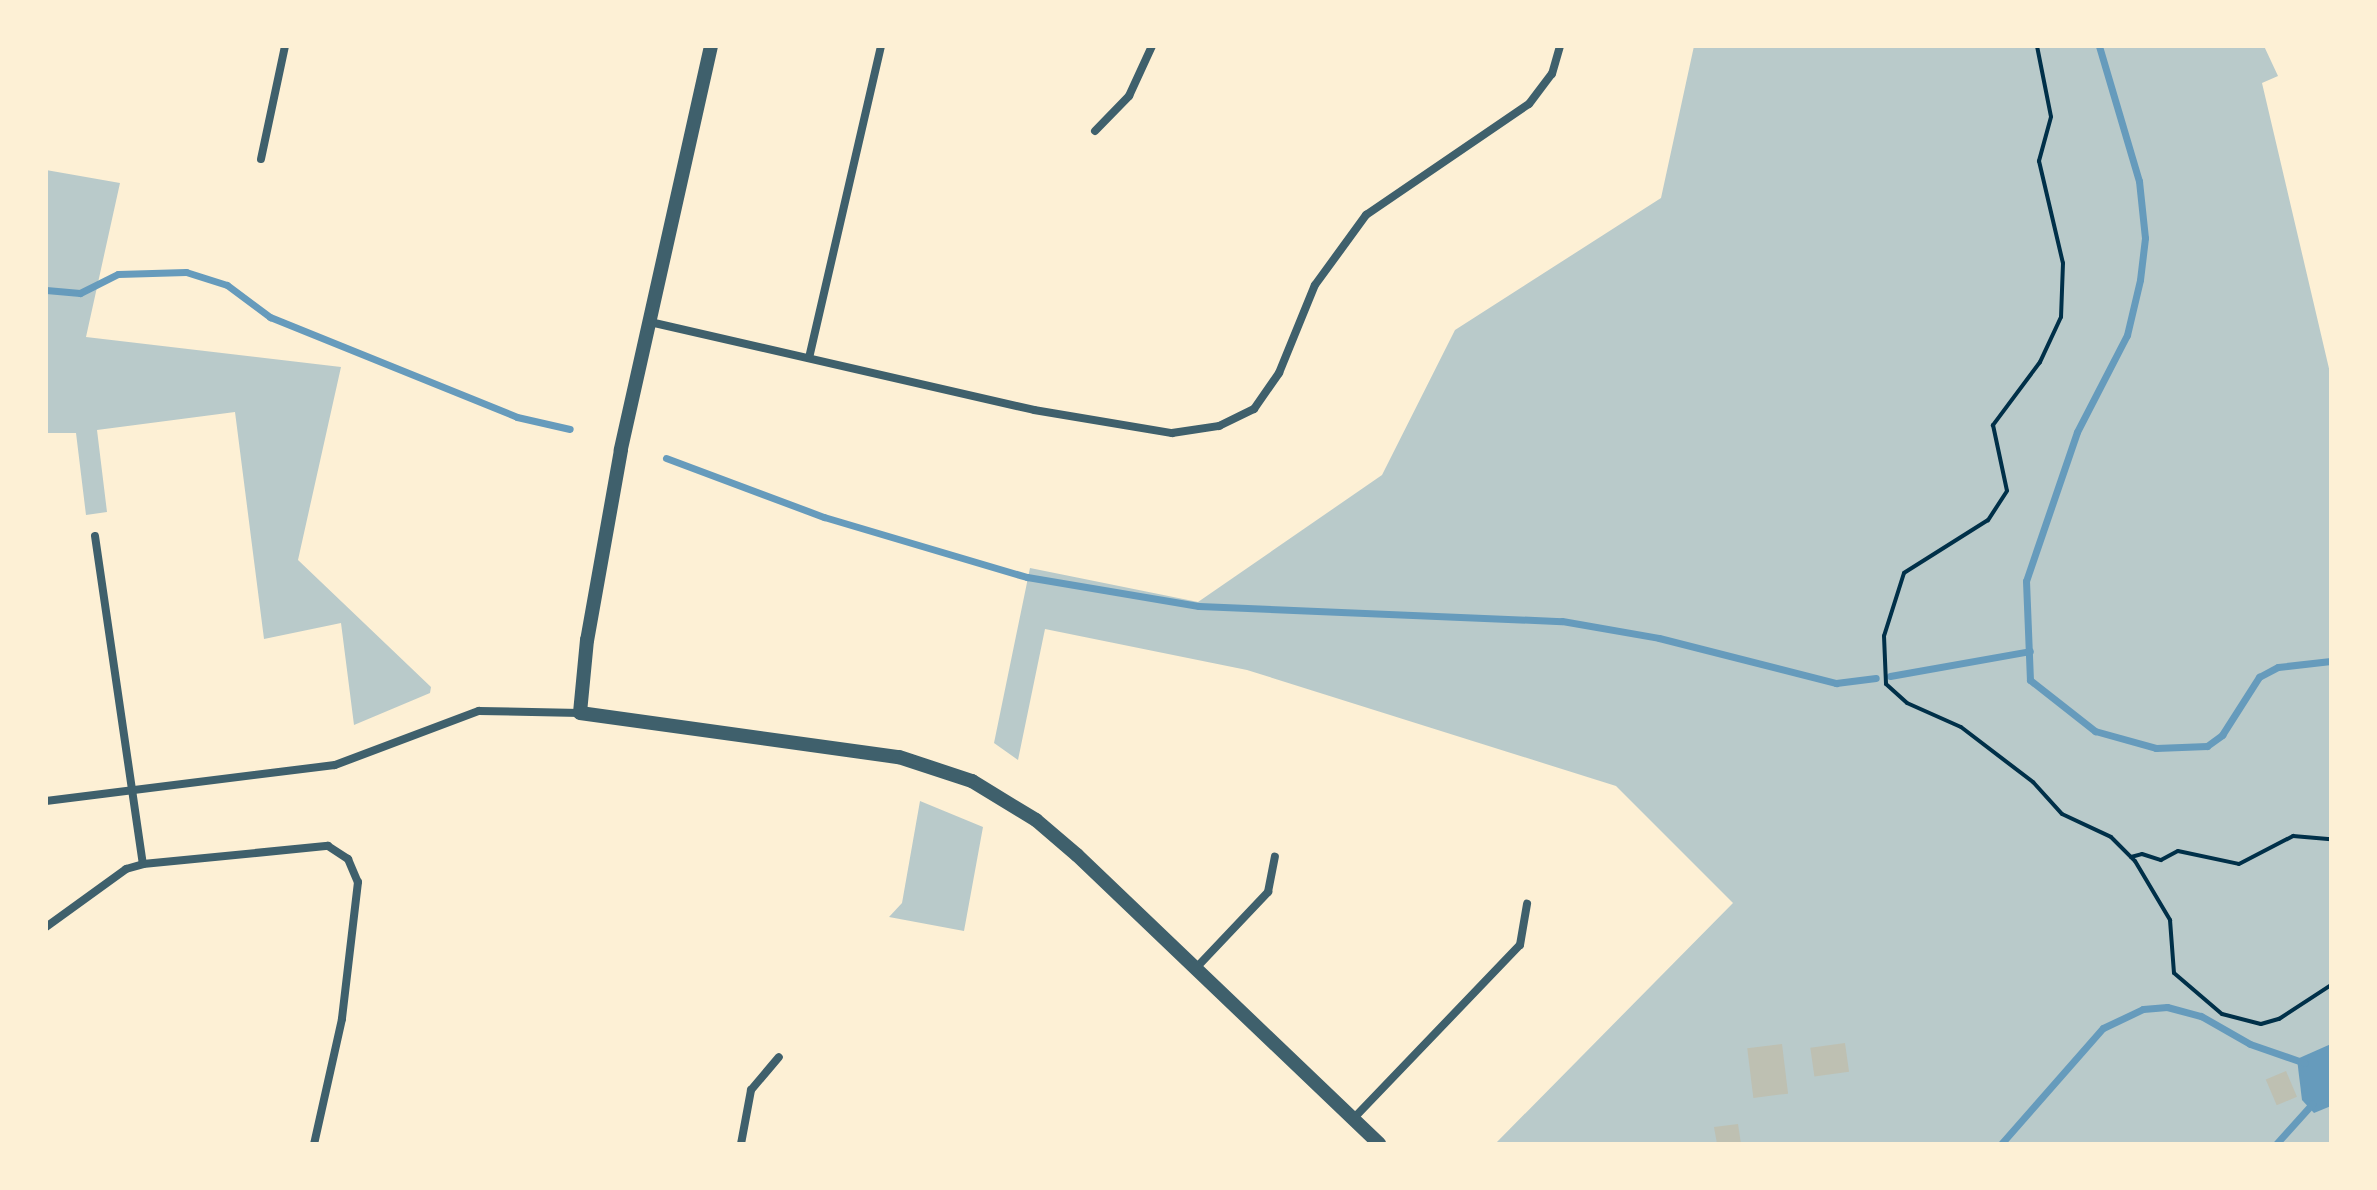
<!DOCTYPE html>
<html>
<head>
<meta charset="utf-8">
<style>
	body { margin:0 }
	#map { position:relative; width:2377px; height:1190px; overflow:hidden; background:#fdf0d5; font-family:Lato,sans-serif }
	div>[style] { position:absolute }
	.green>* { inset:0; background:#b9caca }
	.water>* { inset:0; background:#669bbc }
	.stream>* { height:7px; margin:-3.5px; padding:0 3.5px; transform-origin:3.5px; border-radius:3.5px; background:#669bbc }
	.building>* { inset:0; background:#bec0b2; transform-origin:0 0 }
	.path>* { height:4px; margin:-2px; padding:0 2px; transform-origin:2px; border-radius:2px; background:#003049 }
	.minor>* { height:8px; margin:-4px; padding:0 4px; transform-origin:4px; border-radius:4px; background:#3f606c }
	.tertiary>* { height:14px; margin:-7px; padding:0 7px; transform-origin:7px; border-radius:7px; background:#3f606c }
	span { translate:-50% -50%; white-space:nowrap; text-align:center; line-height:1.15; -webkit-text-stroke:6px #fdf0d5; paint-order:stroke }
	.frame { position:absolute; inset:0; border:48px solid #fdf0d5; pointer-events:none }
</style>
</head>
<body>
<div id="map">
	<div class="green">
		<div style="clip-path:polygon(1694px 46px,2264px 46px,2278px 76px,2262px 83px,2331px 377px,2331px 1144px,1495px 1144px,1733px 903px,1616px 786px,1247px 670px,1045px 629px,1018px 760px,994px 743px,1030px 568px,1198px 602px,1382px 475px,1455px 330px,1661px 198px)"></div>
		<div style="clip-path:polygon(46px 170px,120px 183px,86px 337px,341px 367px,298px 560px,431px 687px,430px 693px,354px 725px,341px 623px,264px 639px,235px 412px,97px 430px,107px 512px,86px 515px,76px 433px,46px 433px)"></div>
		<div style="clip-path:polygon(920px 801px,983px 827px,964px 931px,889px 917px,902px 903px)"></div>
	</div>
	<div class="water">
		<div style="clip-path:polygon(2331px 1044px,2331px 1106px,2314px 1113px,2302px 1100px,2297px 1059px)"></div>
	</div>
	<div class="stream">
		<div style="left:2099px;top:46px;width:141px;rotate:73.5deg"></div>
		<div style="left:2139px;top:181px;width:57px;rotate:84deg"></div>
		<div style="left:2145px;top:238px;width:42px;rotate:96.8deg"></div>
		<div style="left:2140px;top:280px;width:57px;rotate:103.3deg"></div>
		<div style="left:2127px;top:335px;width:109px;rotate:117.3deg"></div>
		<div style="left:2077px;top:432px;width:157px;rotate:108.9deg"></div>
		<div style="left:2026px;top:581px;width:99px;rotate:87.7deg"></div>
		<div style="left:2030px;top:680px;width:83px;rotate:38.1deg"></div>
		<div style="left:2095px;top:731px;width:63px;rotate:15.6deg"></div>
		<div style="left:2156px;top:748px;width:51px;rotate:-2.2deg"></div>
		<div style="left:2207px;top:746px;width:19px;rotate:-36deg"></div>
		<div style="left:2222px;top:735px;width:69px;rotate:-57.5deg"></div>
		<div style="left:2259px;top:677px;width:21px;rotate:-28deg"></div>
		<div style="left:2278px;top:667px;width:53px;rotate:-6.5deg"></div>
		<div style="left:46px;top:290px;width:34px;rotate:5deg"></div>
		<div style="left:80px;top:293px;width:42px;rotate:-26.6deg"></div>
		<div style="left:118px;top:274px;width:68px;rotate:-1.7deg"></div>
		<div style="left:186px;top:272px;width:43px;rotate:17.6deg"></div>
		<div style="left:227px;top:285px;width:54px;rotate:36.7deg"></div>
		<div style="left:270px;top:317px;width:266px;rotate:22deg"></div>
		<div style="left:517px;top:417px;width:54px;rotate:12.8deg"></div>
		<div style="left:666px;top:458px;width:169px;rotate:20.5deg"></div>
		<div style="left:824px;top:517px;width:212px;rotate:16.5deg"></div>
		<div style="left:1027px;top:577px;width:174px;rotate:9.6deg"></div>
		<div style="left:1199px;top:606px;width:363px;rotate:2.4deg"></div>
		<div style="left:1562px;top:621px;width:98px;rotate:9.9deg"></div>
		<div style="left:1659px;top:638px;width:183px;rotate:14.3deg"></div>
		<div style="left:1836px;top:683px;width:40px;rotate:-7.1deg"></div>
		<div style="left:1890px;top:676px;width:142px;rotate:-10.1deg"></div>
		<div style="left:2001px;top:1144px;width:154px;rotate:-48.7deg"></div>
		<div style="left:2103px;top:1028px;width:44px;rotate:-25.4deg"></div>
		<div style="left:2143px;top:1009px;width:24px;rotate:-5deg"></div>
		<div style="left:2167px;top:1007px;width:35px;rotate:15deg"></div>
		<div style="left:2201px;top:1016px;width:56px;rotate:29.7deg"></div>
		<div style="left:2250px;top:1044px;width:58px;rotate:19.1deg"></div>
		<div style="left:2276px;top:1144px;width:54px;rotate:-48deg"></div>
	</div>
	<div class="building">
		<div style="left:1845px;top:1043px;width:29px;height:35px;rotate:82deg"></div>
		<div style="left:1782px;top:1044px;width:50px;height:35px;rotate:83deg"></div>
		<div style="left:2286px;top:1071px;width:28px;height:22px;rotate:67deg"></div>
		<div style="clip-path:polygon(1738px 1124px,1741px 1144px,1717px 1144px,1714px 1127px)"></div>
	</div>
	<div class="path">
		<div style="left:2037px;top:46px;width:72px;rotate:78.8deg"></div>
		<div style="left:2051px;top:117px;width:46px;rotate:105.3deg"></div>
		<div style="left:2039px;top:161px;width:105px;rotate:76.8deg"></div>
		<div style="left:2063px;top:263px;width:54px;rotate:92.1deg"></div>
		<div style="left:2061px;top:317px;width:50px;rotate:115deg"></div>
		<div style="left:2040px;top:362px;width:79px;rotate:126.7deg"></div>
		<div style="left:1993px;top:425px;width:67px;rotate:78deg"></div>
		<div style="left:2007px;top:491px;width:35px;rotate:123deg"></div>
		<div style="left:1988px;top:520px;width:99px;rotate:147.8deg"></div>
		<div style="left:1904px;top:573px;width:66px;rotate:107.6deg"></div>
		<div style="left:1884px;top:636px;width:48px;rotate:87.6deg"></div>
		<div style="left:1886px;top:684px;width:28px;rotate:42deg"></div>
		<div style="left:1907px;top:703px;width:59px;rotate:24deg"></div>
		<div style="left:1961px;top:727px;width:91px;rotate:37.4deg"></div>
		<div style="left:2033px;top:782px;width:43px;rotate:47.8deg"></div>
		<div style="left:2062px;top:814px;width:54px;rotate:25.1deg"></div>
		<div style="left:2111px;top:837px;width:34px;rotate:45deg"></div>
		<div style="left:2135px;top:861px;width:69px;rotate:59.3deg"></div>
		<div style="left:2170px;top:920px;width:53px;rotate:85.7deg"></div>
		<div style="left:2174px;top:973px;width:63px;rotate:40.5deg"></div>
		<div style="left:2222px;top:1014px;width:40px;rotate:14.4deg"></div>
		<div style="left:2261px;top:1024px;width:19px;rotate:-16deg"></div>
		<div style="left:2279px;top:1019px;width:62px;rotate:-33.2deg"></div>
		<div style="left:2131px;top:857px;width:11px;rotate:-15deg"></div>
		<div style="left:2142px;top:854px;width:20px;rotate:18deg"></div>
		<div style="left:2161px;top:860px;width:19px;rotate:-28deg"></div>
		<div style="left:2178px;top:851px;width:62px;rotate:12deg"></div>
		<div style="left:2239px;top:864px;width:61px;rotate:-27.4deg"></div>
		<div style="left:2293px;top:836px;width:38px;rotate:5deg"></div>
	</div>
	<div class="minor">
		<div style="left:1095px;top:131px;width:49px;rotate:-45.8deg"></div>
		<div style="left:1129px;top:96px;width:55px;rotate:-65.3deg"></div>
		<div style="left:261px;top:159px;width:116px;rotate:-78deg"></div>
		<div style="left:650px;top:322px;width:394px;rotate:12.9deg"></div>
		<div style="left:1034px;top:410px;width:140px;rotate:9.5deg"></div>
		<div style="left:1172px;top:433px;width:48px;rotate:-8.5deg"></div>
		<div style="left:1219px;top:426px;width:39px;rotate:-26deg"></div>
		<div style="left:1254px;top:409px;width:44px;rotate:-55.2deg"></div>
		<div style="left:1279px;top:373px;width:95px;rotate:-67.8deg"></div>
		<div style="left:1315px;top:285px;width:87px;rotate:-53.9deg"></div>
		<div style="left:1366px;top:215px;width:197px;rotate:-34.3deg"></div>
		<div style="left:1529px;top:104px;width:38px;rotate:-53deg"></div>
		<div style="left:1552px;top:74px;width:29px;rotate:-74deg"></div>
		<div style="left:809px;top:358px;width:320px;rotate:-77deg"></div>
		<div style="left:95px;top:536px;width:331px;rotate:81.7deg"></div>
		<div style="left:46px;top:801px;width:291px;rotate:-7.1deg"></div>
		<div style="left:335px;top:765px;width:154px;rotate:-20.6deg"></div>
		<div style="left:479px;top:711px;width:101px;rotate:1.1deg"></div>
		<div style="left:46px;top:927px;width:99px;rotate:-35.9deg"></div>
		<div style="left:126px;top:869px;width:18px;rotate:-16deg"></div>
		<div style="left:143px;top:864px;width:186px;rotate:-5.6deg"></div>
		<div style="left:328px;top:846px;width:24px;rotate:33deg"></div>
		<div style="left:348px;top:859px;width:25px;rotate:67deg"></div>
		<div style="left:358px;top:882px;width:138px;rotate:96.7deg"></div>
		<div style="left:342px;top:1019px;width:128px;rotate:102.6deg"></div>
		<div style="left:1196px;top:968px;width:105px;rotate:-46.5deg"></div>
		<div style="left:1268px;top:892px;width:36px;rotate:-79deg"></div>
		<div style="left:1353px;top:1119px;width:241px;rotate:-46.2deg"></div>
		<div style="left:1520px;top:945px;width:42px;rotate:-80.3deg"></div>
		<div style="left:741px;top:1144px;width:55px;rotate:-79.5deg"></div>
		<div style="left:751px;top:1090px;width:43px;rotate:-49.7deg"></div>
	</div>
	<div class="tertiary">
		<div style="left:711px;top:46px;width:414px;rotate:102.6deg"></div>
		<div style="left:621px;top:450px;width:193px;rotate:100.1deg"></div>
		<div style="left:587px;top:640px;width:73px;rotate:95.5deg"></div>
		<div style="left:580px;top:713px;width:322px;rotate:7.9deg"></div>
		<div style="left:899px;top:757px;width:77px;rotate:18.2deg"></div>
		<div style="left:972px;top:781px;width:75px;rotate:31.4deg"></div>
		<div style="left:1036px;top:820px;width:54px;rotate:40.5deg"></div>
		<div style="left:1077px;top:855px;width:418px;rotate:43.7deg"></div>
	</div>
	<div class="frame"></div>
</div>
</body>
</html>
